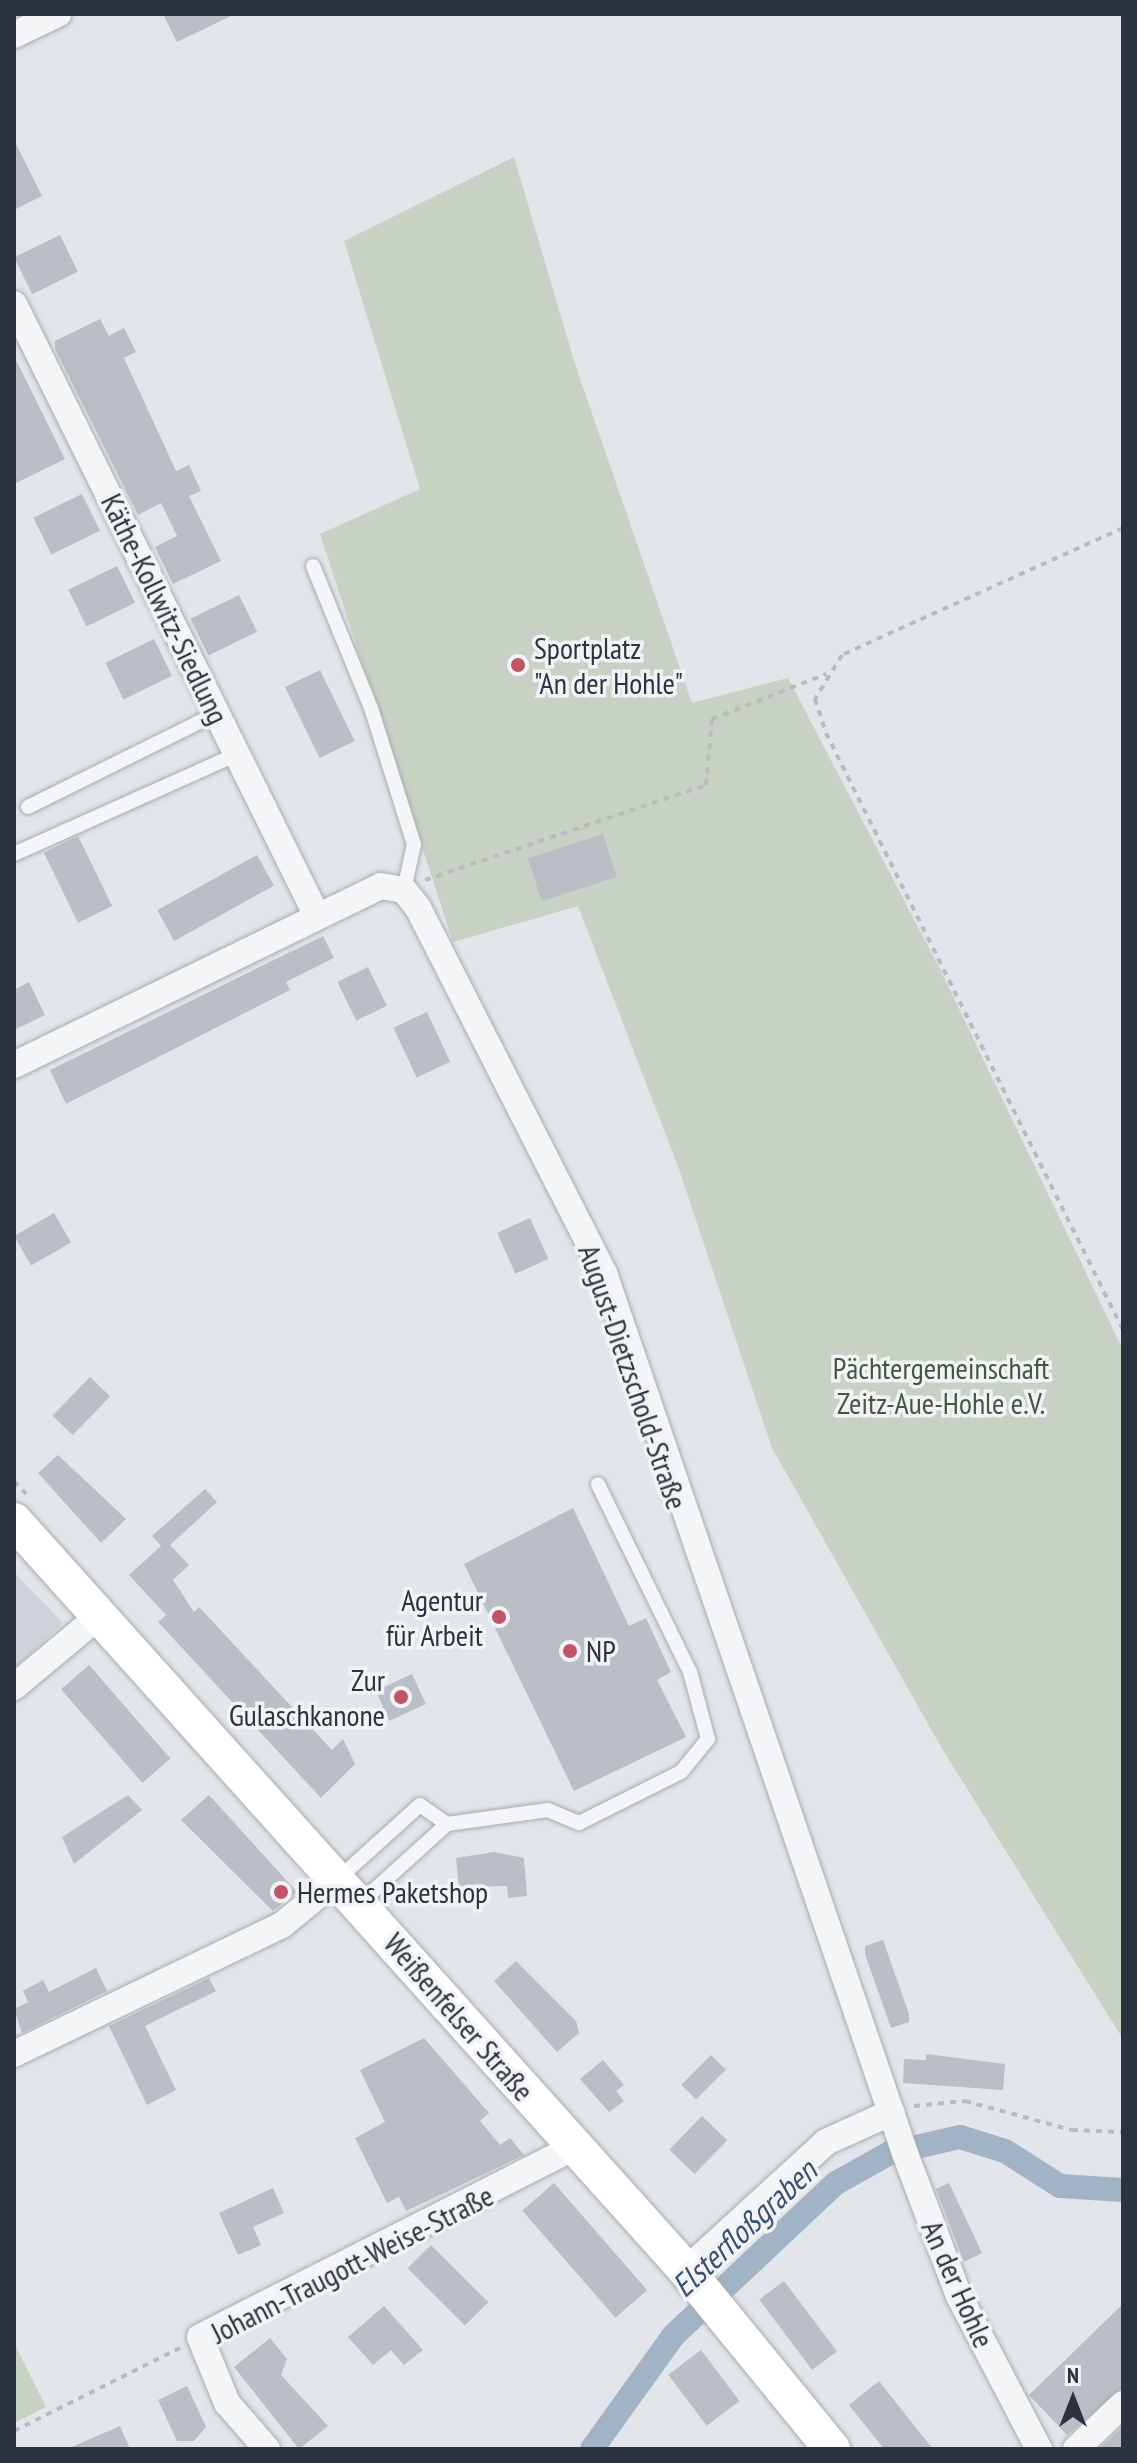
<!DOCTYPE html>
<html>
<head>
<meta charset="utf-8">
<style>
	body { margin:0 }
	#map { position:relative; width:1137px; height:2463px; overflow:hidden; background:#e2e5e9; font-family:"PT Sans Narrow",sans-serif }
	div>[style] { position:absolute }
	.built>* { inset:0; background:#d0d4da }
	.green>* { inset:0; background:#c8d2c4 }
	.canal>* { height:24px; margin:-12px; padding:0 12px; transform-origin:12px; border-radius:12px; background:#a1b3c5 }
	.building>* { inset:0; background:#babec5; transform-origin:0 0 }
	.path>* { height:4px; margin-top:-2px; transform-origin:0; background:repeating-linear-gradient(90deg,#b8bbc0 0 6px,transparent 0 12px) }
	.roads { filter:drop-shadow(0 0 2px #a8acb3) drop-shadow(0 0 2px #a8acb3) }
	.lane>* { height:14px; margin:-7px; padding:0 7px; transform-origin:7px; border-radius:7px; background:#f4f5f7 }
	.street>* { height:26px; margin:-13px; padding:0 13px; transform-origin:13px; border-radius:13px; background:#f4f5f7 }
	.secondary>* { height:36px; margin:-18px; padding:0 18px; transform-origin:18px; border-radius:18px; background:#fff }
	.dots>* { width:22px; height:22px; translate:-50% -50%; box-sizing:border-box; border:4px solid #f1f3f6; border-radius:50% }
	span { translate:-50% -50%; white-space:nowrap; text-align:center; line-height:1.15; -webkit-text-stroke:7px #f1f3f6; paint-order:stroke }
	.street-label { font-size:30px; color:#2c333f }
	.poi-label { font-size:30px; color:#2c333f }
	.left { translate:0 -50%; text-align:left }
	.right { translate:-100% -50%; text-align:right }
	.park-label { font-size:30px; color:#41593b }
	.water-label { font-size:32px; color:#3a526e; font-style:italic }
	.frame { position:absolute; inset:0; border:16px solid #2c333f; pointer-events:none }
	.north { position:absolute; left:1033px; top:2359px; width:80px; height:80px; -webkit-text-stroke:6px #f1f3f6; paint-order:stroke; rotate:0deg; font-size:22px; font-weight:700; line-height:32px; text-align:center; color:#2c333f }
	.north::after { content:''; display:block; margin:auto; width:28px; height:36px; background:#2c333f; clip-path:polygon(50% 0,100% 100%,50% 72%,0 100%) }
</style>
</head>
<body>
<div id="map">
	<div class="built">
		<div style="clip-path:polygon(14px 1572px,63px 1623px,14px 1669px)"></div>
	</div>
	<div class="green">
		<div style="clip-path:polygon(514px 157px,575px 364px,692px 703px,788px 678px,940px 969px,1123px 1350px,1123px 2039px,941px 1747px,772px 1448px,679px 1169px,578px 906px,453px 942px,320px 534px,420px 489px,344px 241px)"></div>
		<div style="clip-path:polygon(14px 2343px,46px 2407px,14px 2423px)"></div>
	</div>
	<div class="canal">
		<div style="left:592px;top:2449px;width:140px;rotate:-54.3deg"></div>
		<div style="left:674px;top:2335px;width:222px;rotate:-43.2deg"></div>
		<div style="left:836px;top:2183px;width:62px;rotate:-29.1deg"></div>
		<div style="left:890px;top:2153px;width:72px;rotate:-12.9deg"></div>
		<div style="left:960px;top:2137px;width:47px;rotate:17.3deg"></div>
		<div style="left:1005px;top:2151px;width:65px;rotate:32.5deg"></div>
		<div style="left:1060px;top:2186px;width:63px;rotate:3.6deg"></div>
	</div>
	<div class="building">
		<div style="clip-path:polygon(163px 14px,235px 14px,177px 42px)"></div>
		<div style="clip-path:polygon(14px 140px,42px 196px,14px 210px)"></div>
		<div style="left:60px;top:235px;width:41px;height:51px;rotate:64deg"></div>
		<div style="clip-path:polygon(100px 319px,109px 336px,124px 328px,136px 352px,124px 358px,176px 471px,189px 465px,201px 491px,189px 496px,221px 561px,173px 584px,155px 547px,177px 536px,161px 503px,138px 515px,55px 349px,55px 341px)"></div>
		<div style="clip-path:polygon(14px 356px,65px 459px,14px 484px)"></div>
		<div style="left:82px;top:494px;width:41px;height:54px;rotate:64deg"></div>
		<div style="left:117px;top:566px;width:41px;height:54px;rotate:64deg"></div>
		<div style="left:239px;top:595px;width:41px;height:54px;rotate:64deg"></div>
		<div style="left:154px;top:639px;width:41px;height:54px;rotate:64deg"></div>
		<div style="left:320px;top:670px;width:79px;height:39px;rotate:64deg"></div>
		<div style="left:603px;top:834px;width:45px;height:79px;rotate:72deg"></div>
		<div style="left:78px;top:836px;width:78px;height:38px;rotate:64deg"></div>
		<div style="left:257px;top:855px;width:35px;height:114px;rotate:61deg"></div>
		<div style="clip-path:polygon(323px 936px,334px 958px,286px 982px,290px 990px,66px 1104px,50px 1070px)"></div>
		<div style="left:368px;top:967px;width:43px;height:34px;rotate:64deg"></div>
		<div style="clip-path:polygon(29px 982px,45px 1015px,14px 1030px,14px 990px)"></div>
		<div style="left:427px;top:1012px;width:55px;height:37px;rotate:65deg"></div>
		<div style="left:54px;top:1213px;width:34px;height:46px;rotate:60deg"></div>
		<div style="left:530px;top:1218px;width:45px;height:36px;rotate:66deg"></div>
		<div style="left:90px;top:1377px;width:28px;height:54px;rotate:44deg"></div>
		<div style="clip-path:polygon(58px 1455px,126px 1519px,101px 1543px,38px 1473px)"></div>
		<div style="clip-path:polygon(205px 1489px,217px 1502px,170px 1545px,189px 1565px,173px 1580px,194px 1612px,199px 1607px,332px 1750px,343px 1739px,355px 1764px,321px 1798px,158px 1622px,166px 1615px,129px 1575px,161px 1546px,152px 1536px)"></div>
		<div style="clip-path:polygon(573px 1508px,629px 1626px,646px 1618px,671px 1672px,657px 1680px,686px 1737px,574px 1791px,464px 1564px)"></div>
		<div style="left:89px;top:1665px;width:124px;height:37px;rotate:49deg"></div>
		<div style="left:412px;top:1674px;width:33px;height:40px;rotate:65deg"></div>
		<div style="clip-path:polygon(128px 1795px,142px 1810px,74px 1864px,62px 1837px)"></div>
		<div style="clip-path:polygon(209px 1795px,297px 1892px,273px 1911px,181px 1820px)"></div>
		<div style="clip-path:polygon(494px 1852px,524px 1858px,527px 1896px,508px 1898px,507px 1886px,459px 1887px,456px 1858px)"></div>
		<div style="clip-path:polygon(883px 1940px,909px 2014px,909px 2022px,891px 2028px,865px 1954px,865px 1946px)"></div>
		<div style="clip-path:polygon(516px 1961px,576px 2021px,579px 2033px,557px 2052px,494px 1981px)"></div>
		<div style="clip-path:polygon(96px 1968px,107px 1991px,22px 2033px,14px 2009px,28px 2002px,23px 1991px,43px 1980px,49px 1992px)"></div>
		<div style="clip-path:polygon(209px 1978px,216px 1991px,145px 2026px,176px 2090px,147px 2105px,109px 2026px)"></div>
		<div style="clip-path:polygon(424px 2038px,489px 2113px,480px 2121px,500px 2145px,510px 2138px,524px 2155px,406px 2211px,399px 2197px,387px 2203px,355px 2138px,385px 2122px,360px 2070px)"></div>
		<div style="clip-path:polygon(926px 2054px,1005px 2064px,1003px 2090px,903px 2083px,904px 2059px,926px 2060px)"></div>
		<div style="left:711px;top:2055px;width:21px;height:42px;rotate:45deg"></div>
		<div style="clip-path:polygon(603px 2060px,624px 2085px,616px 2091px,624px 2101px,609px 2112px,580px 2079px)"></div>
		<div style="left:702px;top:2116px;width:35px;height:47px;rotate:44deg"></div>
		<div style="left:554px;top:2183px;width:142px;height:42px;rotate:49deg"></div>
		<div style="clip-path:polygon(949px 2183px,982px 2253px,964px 2262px,936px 2189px)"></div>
		<div style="clip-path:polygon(273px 2188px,284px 2213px,253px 2227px,261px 2245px,238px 2255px,219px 2213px)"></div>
		<div style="left:431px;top:2245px;width:81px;height:33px;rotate:45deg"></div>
		<div style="left:784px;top:2281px;width:88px;height:31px;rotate:53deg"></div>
		<div style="clip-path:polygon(1123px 2304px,1123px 2388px,1067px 2435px,1029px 2395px)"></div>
		<div style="clip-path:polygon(384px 2306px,423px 2350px,404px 2365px,391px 2350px,373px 2365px,348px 2337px)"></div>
		<div style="clip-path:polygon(270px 2338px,287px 2359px,281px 2375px,328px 2426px,299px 2449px,234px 2367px)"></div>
		<div style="left:701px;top:2350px;width:64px;height:41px;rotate:53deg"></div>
		<div style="clip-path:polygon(879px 2381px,920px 2433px,933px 2449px,884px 2449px,849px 2405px)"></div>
		<div style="clip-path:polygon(187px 2386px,206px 2427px,194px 2441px,177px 2441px,158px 2400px)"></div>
		<div style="clip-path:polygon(120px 2426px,130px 2449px,67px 2449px)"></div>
		<div style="clip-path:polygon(1123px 2426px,1123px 2449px,1099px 2449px)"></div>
	</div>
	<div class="path">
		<div style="left:1123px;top:528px;width:308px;rotate:155.7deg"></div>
		<div style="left:842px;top:655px;width:52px;rotate:121.5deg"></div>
		<div style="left:815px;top:699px;width:36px;rotate:72deg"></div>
		<div style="left:826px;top:733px;width:667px;rotate:63.55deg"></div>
		<div style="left:425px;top:880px;width:297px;rotate:-18.7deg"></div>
		<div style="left:706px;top:785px;width:66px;rotate:-84.8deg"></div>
		<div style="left:712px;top:719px;width:123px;rotate:-21.5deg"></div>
		<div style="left:14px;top:1481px;width:18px;rotate:47deg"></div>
		<div style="left:914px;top:2106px;width:51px;rotate:-5.6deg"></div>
		<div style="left:965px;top:2101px;width:111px;rotate:15.2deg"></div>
		<div style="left:1072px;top:2130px;width:51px;rotate:2.2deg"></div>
		<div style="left:14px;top:2431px;width:186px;rotate:-26.6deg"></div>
	</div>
	<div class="roads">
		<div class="lane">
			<div style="left:313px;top:566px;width:153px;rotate:67.8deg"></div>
			<div style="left:371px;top:708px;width:143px;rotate:72.5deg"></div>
			<div style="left:414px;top:844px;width:47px;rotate:102.3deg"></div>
			<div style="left:28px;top:807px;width:211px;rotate:-26.4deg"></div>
			<div style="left:14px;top:854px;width:245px;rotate:-24.1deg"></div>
			<div style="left:338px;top:1879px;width:110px;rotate:-42.1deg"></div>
			<div style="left:420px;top:1805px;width:33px;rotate:35deg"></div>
			<div style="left:360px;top:1903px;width:118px;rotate:-42.2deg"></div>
			<div style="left:447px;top:1824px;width:102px;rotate:-7.9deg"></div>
			<div style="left:548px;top:1810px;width:34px;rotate:23deg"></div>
			<div style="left:579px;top:1823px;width:114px;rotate:-26.6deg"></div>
			<div style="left:681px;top:1772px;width:43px;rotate:-50.7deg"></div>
			<div style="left:708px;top:1739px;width:69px;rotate:-105deg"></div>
			<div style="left:690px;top:1672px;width:209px;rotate:-116.1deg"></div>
		</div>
		<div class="street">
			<div style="left:14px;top:35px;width:49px;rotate:-25.5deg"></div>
			<div style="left:14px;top:304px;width:681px;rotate:63.66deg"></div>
			<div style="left:14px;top:1065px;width:408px;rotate:-26deg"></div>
			<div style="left:381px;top:886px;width:23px;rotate:10deg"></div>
			<div style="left:404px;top:890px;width:23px;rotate:52deg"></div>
			<div style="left:418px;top:908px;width:410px;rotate:63deg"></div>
			<div style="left:604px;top:1273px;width:933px;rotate:71.12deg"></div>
			<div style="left:906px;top:2156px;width:150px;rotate:69.3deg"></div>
			<div style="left:959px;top:2296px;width:173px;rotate:62.4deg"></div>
			<div style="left:14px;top:1687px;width:111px;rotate:-39.9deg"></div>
			<div style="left:14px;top:2054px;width:297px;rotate:-25.7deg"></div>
			<div style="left:282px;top:1925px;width:72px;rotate:-39.4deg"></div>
			<div style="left:686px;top:2270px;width:190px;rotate:-42.4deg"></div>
			<div style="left:826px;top:2142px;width:72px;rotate:-24.4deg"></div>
			<div style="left:267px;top:2449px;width:61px;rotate:-131deg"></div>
			<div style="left:227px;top:2403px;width:71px;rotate:-112.2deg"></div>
			<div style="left:200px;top:2337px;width:418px;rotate:-26.9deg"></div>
			<div style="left:1076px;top:2449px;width:65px;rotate:-43.8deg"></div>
		</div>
		<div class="secondary">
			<div style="left:14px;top:1521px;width:1006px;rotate:48.1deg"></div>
			<div style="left:686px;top:2270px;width:231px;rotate:50.8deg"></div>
		</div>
	</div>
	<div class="dots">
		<div style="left:518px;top:665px;background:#c05567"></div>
		<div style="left:499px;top:1617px;background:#c05567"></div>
		<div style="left:570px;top:1651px;background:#c05567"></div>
		<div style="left:401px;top:1697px;background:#c05567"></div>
		<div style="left:281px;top:1892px;background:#c05567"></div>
	</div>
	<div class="street-label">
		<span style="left:165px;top:609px;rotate:64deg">Käthe-Kollwitz-Siedlung</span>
		<span style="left:633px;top:1377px;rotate:71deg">August-Dietzschold-Straße</span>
		<span style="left:459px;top:2017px;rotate:49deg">Weißenfelser Straße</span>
		<span style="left:352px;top:2264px;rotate:-27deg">Johann-Traugott-Weise-Straße</span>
		<span style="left:958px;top:2284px;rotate:66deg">An der Hohle</span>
	</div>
	<div class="poi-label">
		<span class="left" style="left:534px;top:665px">Sportplatz<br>"An der Hohle"</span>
		<span class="right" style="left:483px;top:1617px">Agentur<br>für Arbeit</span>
		<span class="left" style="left:586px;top:1651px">NP</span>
		<span class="right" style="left:385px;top:1697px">Zur<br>Gulaschkanone</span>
		<span class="left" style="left:297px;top:1892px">Hermes Paketshop</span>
	</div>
	<div class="park-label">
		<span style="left:941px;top:1385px">Pächtergemeinschaft<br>Zeitz-Aue-Hohle e.V.</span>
	</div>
	<div class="water-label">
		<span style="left:744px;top:2228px;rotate:-43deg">Elsterfloßgraben</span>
	</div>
	<div class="frame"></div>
	<div class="north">N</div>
</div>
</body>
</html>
